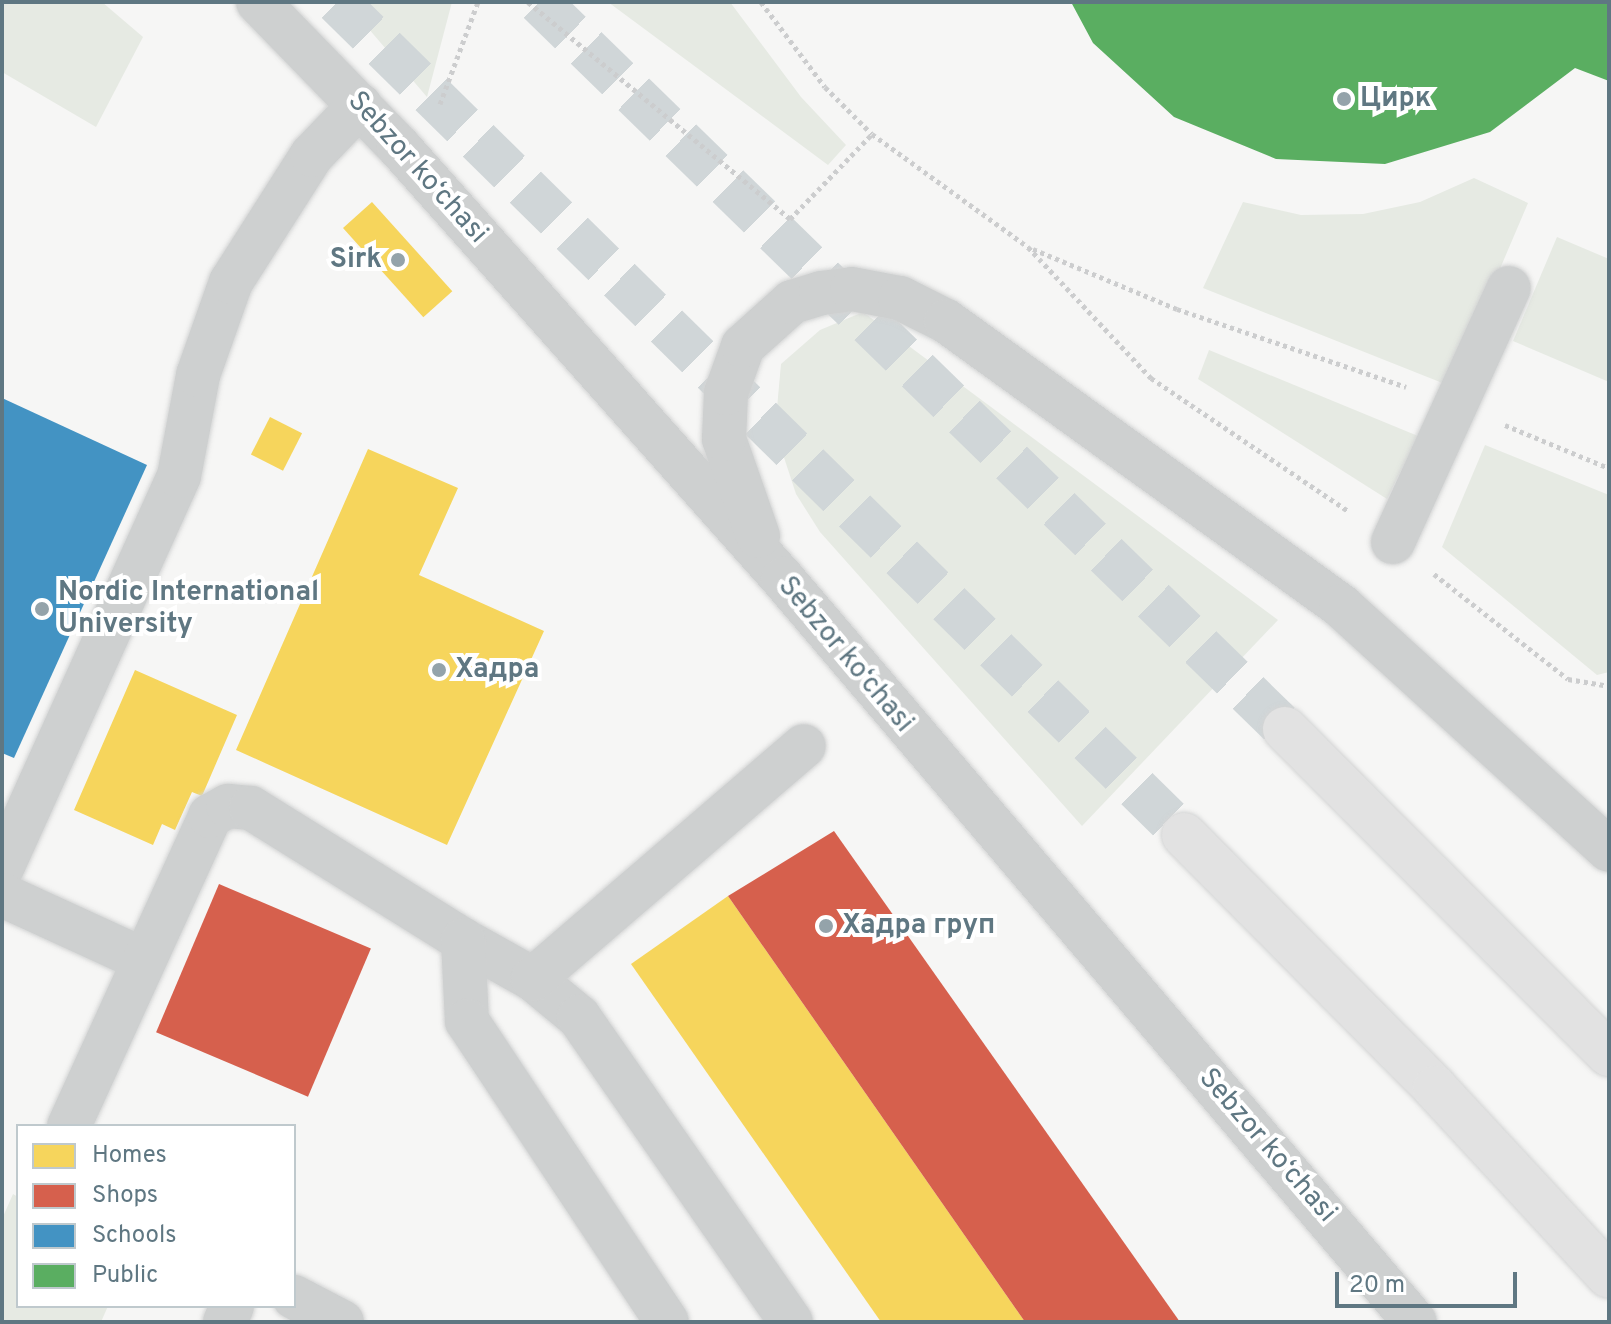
<!DOCTYPE html>
<html>
<head>
<meta charset="utf-8">
<style>
	body { margin:0 }
	#map { position:relative; width:1611px; height:1324px; overflow:hidden; background:#f6f6f5; font-family:Overpass,sans-serif }
	div>[style] { position:absolute }
	.green>* { inset:0; background:#e6eae3 }
	.homes>* { inset:0; background:#f6d55c; transform-origin:0 0 }
	.shops>* { inset:0; background:#d6604d; transform-origin:0 0 }
	.schools>* { inset:0; background:#4393c3 }
	.public>* { inset:0; background:#5aae61 }
	.major-tunnel>* { height:44px; margin-top:-22px; transform-origin:0; background:repeating-linear-gradient(90deg,#d0d6d8 0 44px,transparent 0 66px) }
	.path>* { height:5px; margin-top:-2.5px; transform-origin:0; background:repeating-linear-gradient(90deg,#cccdce 0 4px,transparent 0 8px) }
	.roads { filter:drop-shadow(0 0 2px #d3d4d4) drop-shadow(0 0 2px #d3d4d4) }
	.minor>* { height:44px; margin:-22px; padding:0 22px; transform-origin:22px; border-radius:22px; background:#ced0d0 }
	.major>* { height:44px; margin:-22px; padding:0 22px; transform-origin:22px; border-radius:22px; background:#e2e2e2 }
	.dots>* { width:22px; height:22px; translate:-50% -50%; box-sizing:border-box; border:4px solid #fff; border-radius:50% }
	span { translate:-50% -50%; white-space:nowrap; text-align:center; line-height:1.15; -webkit-text-stroke:8px #fff; paint-order:stroke }
	.poi-label { font-size:28px; color:#5f7782; font-weight:700 }
	.left { translate:0 -50%; text-align:left }
	.right { translate:-100% -50%; text-align:right }
	.street-label { font-size:28px; color:#5f7782 }
	.frame { position:absolute; inset:0; border:4px solid #5f7782; pointer-events:none }
	.legend { position:absolute; left:16px; top:1124px; width:280px; height:184px; box-sizing:border-box; background:#fff; border:2px solid #bfc9cd; margin:0; padding:10px 14px; list-style:none; font-size:24px; color:#5f7782 }
	.legend li { display:flex; align-items:center; gap:16px; height:40px }
	.legend b { width:40px; border:2px solid #bfc9cd }
	.scale { position:absolute; left:1335px; top:1272px; width:182px; height:36px; box-sizing:border-box; border:4px solid #5f7782; border-top:0; padding-left:10px; font-size:24px; line-height:28px; white-space:nowrap; color:#5f7782; -webkit-text-stroke:6px #fff; paint-order:stroke }
</style>
</head>
<body>
<div id="map">
	<div class="green">
		<div style="clip-path:polygon(2px 2px,102px 2px,143px 37px,96px 127px,2px 72px)"></div>
		<div style="clip-path:polygon(344px 2px,452px 2px,427px 97px,356px 14px)"></div>
		<div style="clip-path:polygon(608px 2px,730px 2px,801px 97px,846px 145px,828px 165px)"></div>
		<div style="clip-path:polygon(1474px 178px,1528px 203px,1450px 386px,1203px 288px,1243px 202px,1301px 215px,1363px 214px,1420px 202px)"></div>
		<div style="clip-path:polygon(1557px 237px,1609px 259px,1609px 382px,1513px 341px)"></div>
		<div style="clip-path:polygon(863px 312px,1278px 620px,1082px 826px,820px 532px,796px 494px,775px 430px,781px 364px,820px 330px)"></div>
		<div style="clip-path:polygon(1209px 350px,1418px 436px,1387px 499px,1198px 379px)"></div>
		<div style="clip-path:polygon(1485px 445px,1609px 495px,1609px 672px,1597px 675px,1442px 547px)"></div>
		<div style="clip-path:polygon(13px 1194px,18px 1197px,18px 1306px,108px 1306px,101px 1322px,2px 1322px,2px 1219px)"></div>
	</div>
	<div class="homes">
		<div style="left:372px;top:202px;width:120px;height:39px;rotate:48deg"></div>
		<div style="left:270px;top:417px;width:36px;height:42px;rotate:27deg"></div>
		<div style="clip-path:polygon(368px 449px,458px 488px,419px 575px,544px 631px,447px 845px,236px 750px)"></div>
		<div style="clip-path:polygon(135px 670px,237px 715px,202px 796px,192px 792px,175px 830px,162px 824px,153px 845px,74px 810px)"></div>
		<div style="clip-path:polygon(728px 896px,1025px 1322px,881px 1322px,631px 964px)"></div>
	</div>
	<div class="shops">
		<div style="clip-path:polygon(834px 831px,1180px 1322px,1025px 1322px,728px 896px)"></div>
		<div style="left:219px;top:884px;width:165px;height:161px;rotate:23deg"></div>
	</div>
	<div class="schools">
		<div style="clip-path:polygon(2px 398px,147px 465px,14px 758px,2px 753px)"></div>
	</div>
	<div class="public">
		<div style="clip-path:polygon(1071px 2px,1609px 2px,1609px 81px,1575px 68px,1490px 132px,1385px 164px,1276px 159px,1174px 117px,1093px 43px)"></div>
	</div>
	<div class="major-tunnel">
		<div style="left:337px;top:2px;width:1188px;rotate:44.52deg"></div>
		<div style="left:539px;top:2px;width:1042px;rotate:44.26deg"></div>
	</div>
	<div class="path">
		<div style="left:528px;top:2px;width:340px;rotate:39.6deg"></div>
		<div style="left:790px;top:219px;width:118px;rotate:-46deg"></div>
		<div style="left:761px;top:2px;width:106px;rotate:53deg"></div>
		<div style="left:825px;top:87px;width:66px;rotate:45deg"></div>
		<div style="left:872px;top:134px;width:193px;rotate:35.9deg"></div>
		<div style="left:1028px;top:247px;width:180px;rotate:46.8deg"></div>
		<div style="left:1151px;top:378px;width:238px;rotate:34deg"></div>
		<div style="left:440px;top:104px;width:109px;rotate:-69.6deg"></div>
		<div style="left:1033px;top:249px;width:156px;rotate:22.6deg"></div>
		<div style="left:1177px;top:309px;width:242px;rotate:18.8deg"></div>
		<div style="left:1505px;top:425px;width:113px;rotate:22.5deg"></div>
		<div style="left:1434px;top:574px;width:170px;rotate:38.1deg"></div>
		<div style="left:1568px;top:679px;width:42px;rotate:9.7deg"></div>
	</div>
	<div class="roads">
		<div class="minor">
			<div style="left:258px;top:2px;width:202px;rotate:45.8deg"></div>
			<div style="left:399px;top:147px;width:578px;rotate:48.37deg"></div>
			<div style="left:783px;top:579px;width:975px;rotate:49.62deg"></div>
			<div style="left:758px;top:536px;width:103px;rotate:-109.3deg"></div>
			<div style="left:724px;top:439px;width:46px;rotate:-87.5deg"></div>
			<div style="left:726px;top:393px;width:50px;rotate:-70.1deg"></div>
			<div style="left:743px;top:346px;width:66px;rotate:-41.9deg"></div>
			<div style="left:792px;top:302px;width:30px;rotate:-17deg"></div>
			<div style="left:821px;top:293px;width:31px;rotate:-7deg"></div>
			<div style="left:852px;top:289px;width:49px;rotate:10.6deg"></div>
			<div style="left:900px;top:298px;width:51px;rotate:26.6deg"></div>
			<div style="left:946px;top:321px;width:487px;rotate:35.8deg"></div>
			<div style="left:1341px;top:606px;width:362px;rotate:42.3deg"></div>
			<div style="left:1393px;top:542px;width:279px;rotate:-65.5deg"></div>
			<div style="left:2px;top:868px;width:430px;rotate:-65.7deg"></div>
			<div style="left:179px;top:476px;width:103px;rotate:-79.3deg"></div>
			<div style="left:198px;top:375px;width:99px;rotate:-70.5deg"></div>
			<div style="left:231px;top:282px;width:151px;rotate:-57.5deg"></div>
			<div style="left:312px;top:155px;width:69px;rotate:-46.2deg"></div>
			<div style="left:2px;top:895px;width:156px;rotate:24.6deg"></div>
			<div style="left:463px;top:940px;width:80px;rotate:29.1deg"></div>
			<div style="left:533px;top:979px;width:60px;rotate:39.6deg"></div>
			<div style="left:579px;top:1017px;width:371px;rotate:55.2deg"></div>
			<div style="left:533px;top:979px;width:357px;rotate:-40.7deg"></div>
			<div style="left:69px;top:1126px;width:341px;rotate:-65.5deg"></div>
			<div style="left:210px;top:816px;width:21px;rotate:-29deg"></div>
			<div style="left:228px;top:806px;width:23px;rotate:5deg"></div>
			<div style="left:251px;top:808px;width:250px;rotate:31.9deg"></div>
			<div style="left:463px;top:940px;width:81px;rotate:87.2deg"></div>
			<div style="left:467px;top:1021px;width:361px;rotate:56.4deg"></div>
			<div style="left:294px;top:1297px;width:54px;rotate:27.5deg"></div>
			<div style="left:225px;top:1322px;width:17px;rotate:-66deg"></div>
		</div>
		<div class="major">
			<div style="left:1285px;top:729px;width:459px;rotate:45.1deg"></div>
			<div style="left:1184px;top:835px;width:356px;rotate:45.2deg"></div>
			<div style="left:1435px;top:1088px;width:256px;rotate:47.2deg"></div>
		</div>
	</div>
	<div class="dots">
		<div style="left:1344px;top:99px;background:#94a3aa"></div>
		<div style="left:398px;top:260px;background:#94a3aa"></div>
		<div style="left:42px;top:609px;background:#94a3aa"></div>
		<div style="left:439px;top:670px;background:#94a3aa"></div>
		<div style="left:826px;top:926px;background:#94a3aa"></div>
	</div>
	<div class="poi-label">
		<span class="left" style="left:1360px;top:99px">Цирк</span>
		<span class="right" style="left:382px;top:260px">Sirk</span>
		<span class="left" style="left:58px;top:609px">Nordic International<br>University</span>
		<span class="left" style="left:455px;top:670px">Хадра</span>
		<span class="left" style="left:842px;top:926px">Хадра груп</span>
	</div>
	<div class="street-label">
		<span style="left:417px;top:168px;rotate:48deg">Sebzor ko‘chasi</span>
		<span style="left:845px;top:655px;rotate:50deg">Sebzor ko‘chasi</span>
		<span style="left:1267px;top:1146px;rotate:49deg">Sebzor ko‘chasi</span>
	</div>
	<div class="frame"></div>
	<ul class="legend">
	<li><b style="height:22px;background:#f6d55c"></b>Homes</li>
	<li><b style="height:22px;background:#d6604d"></b>Shops</li>
	<li><b style="height:22px;background:#4393c3"></b>Schools</li>
	<li><b style="height:22px;background:#5aae61"></b>Public</li>
	</ul>
	<div class="scale">20 m</div>
</div>
</body>
</html>
